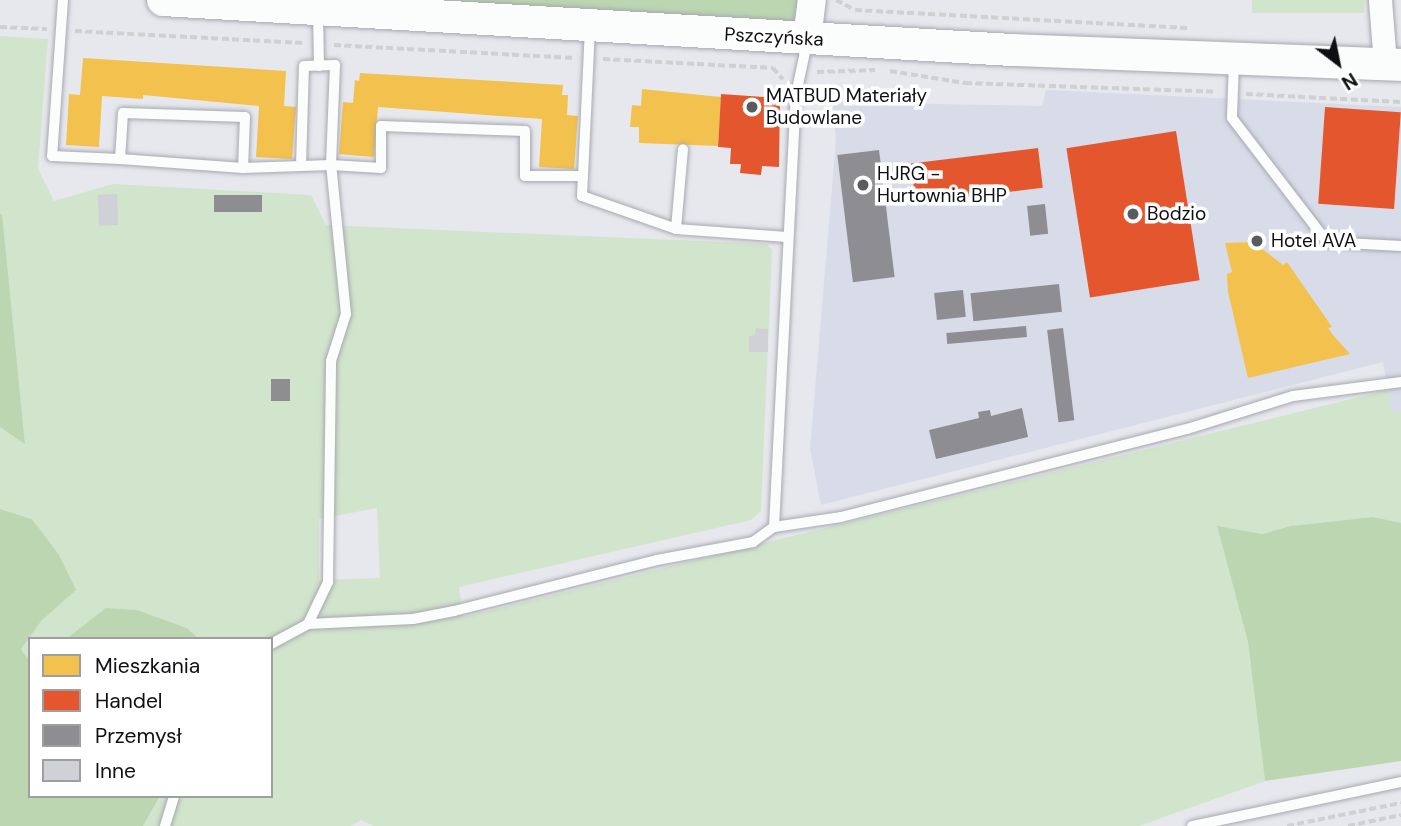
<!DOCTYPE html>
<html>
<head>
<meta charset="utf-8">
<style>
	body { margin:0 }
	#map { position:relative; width:1401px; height:826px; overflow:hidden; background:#e6e8ee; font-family:"DM Sans",sans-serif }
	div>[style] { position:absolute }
	.built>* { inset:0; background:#d8dce9 }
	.green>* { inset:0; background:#d1e4cc; transform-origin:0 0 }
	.forest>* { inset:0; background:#bbd6b0 }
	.homes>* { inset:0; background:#f2c14e }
	.shops>* { inset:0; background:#e4572e; transform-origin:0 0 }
	.industry>* { inset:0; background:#8d8d92; transform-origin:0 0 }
	.building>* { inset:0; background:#cfd1d6; transform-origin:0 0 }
	.path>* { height:3.5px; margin-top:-1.75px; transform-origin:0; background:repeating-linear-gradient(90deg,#cfd0d2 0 7px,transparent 0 10.5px) }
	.roads { filter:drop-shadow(0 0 2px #a7a9ae) drop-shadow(0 0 2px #a7a9ae) }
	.service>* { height:10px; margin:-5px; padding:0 5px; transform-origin:5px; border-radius:5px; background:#fbfcfc }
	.minor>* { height:23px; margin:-11.5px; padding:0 11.5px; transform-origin:11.5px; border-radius:11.5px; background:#fbfcfc }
	.tertiary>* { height:28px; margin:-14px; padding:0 14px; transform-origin:14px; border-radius:14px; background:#fbfcfc }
	.secondary>* { height:32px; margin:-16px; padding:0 16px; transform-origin:16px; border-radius:16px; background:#fbfcfc }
	.dots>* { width:19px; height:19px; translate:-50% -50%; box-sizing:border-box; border:4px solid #fff; border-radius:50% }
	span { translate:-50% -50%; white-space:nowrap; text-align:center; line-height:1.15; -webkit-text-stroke:7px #fff; paint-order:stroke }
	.street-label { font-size:19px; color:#0e0f12 }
	.poi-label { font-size:19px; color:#0e0f12 }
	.left { translate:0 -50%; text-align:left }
	.legend { position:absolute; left:28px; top:637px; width:245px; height:161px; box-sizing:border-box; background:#fff; border:2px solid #9f9fa0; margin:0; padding:9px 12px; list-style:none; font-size:21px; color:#0e0f12 }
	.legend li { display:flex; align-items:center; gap:14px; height:35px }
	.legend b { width:35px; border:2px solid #9f9fa0 }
	.north { position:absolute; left:1303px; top:28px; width:70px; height:70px; -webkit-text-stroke:5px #fff; paint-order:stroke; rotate:148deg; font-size:19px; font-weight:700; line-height:28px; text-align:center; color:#0e0f12 }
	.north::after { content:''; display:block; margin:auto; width:24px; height:32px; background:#0e0f12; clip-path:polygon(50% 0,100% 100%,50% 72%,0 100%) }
</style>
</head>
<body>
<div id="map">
	<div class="built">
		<div style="clip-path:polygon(1046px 90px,1401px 107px,1401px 411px,1392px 413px,1383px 362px,821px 505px,810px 449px,836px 140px,832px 102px,1042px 106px)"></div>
	</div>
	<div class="green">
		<div style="left:1252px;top:0;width:112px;height:13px"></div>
		<div style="clip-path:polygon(evenodd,0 36px,48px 39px,38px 169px,54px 201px,113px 184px,311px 195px,326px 225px,767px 244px,772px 250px,761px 511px,751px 520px,459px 587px,463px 617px,1388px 390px,1392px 413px,1401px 411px,1401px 523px,1372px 517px,1291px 526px,1262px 534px,1217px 527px,1248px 642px,1265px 781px,1139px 826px,374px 826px,361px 820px,351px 826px,143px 826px,160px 796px,271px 796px,271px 639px,199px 639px,187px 628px,137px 610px,107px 608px,66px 639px,30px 639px,30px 662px,21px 649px,42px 620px,75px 590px,33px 519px,0 509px,0 427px,25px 442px,0 214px,0 36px,377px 508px,380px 578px,319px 580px,319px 519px,377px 508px)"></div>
	</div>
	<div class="forest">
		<div style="clip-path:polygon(163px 0,799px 0,803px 26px)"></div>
		<div style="clip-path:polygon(0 214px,2px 214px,25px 444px,0 427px)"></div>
		<div style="clip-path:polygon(0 509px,32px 519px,59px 555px,76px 590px,42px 620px,21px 649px,30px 662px,30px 796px,160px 796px,143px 826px,0 826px)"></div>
		<div style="clip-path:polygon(1373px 517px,1401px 523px,1401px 761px,1265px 781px,1248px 642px,1217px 526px,1262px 534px,1291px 526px)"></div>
		<div style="clip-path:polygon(106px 608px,137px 610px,187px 628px,199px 639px,66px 639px)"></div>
	</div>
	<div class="homes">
		<div style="clip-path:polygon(83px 58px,286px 71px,284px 106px,296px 107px,292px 159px,256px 157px,259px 106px,143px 95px,143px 99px,102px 96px,99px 147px,66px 145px,69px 94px,80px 95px)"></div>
		<div style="clip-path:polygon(360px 73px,563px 85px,562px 95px,568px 95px,567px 115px,578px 116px,574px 169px,539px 167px,542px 119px,378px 107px,374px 157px,339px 154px,343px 102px,353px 103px,355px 80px,359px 81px)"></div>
		<div style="clip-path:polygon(642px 89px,721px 97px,718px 146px,639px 143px,639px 127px,630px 127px,632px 105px,641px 106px)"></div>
		<div style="clip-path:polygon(1253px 242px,1283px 265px,1287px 262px,1332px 327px,1328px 328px,1333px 335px,1350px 354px,1248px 378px,1228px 292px,1227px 274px,1232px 272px,1225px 243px)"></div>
	</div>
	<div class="shops">
		<div style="clip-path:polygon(721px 94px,780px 98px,779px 167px,762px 166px,761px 175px,740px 173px,741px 164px,730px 164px,731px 148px,718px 147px)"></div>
		<div style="left:1325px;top:107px;width:76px;height:97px;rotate:4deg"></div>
		<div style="left:1176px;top:131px;width:151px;height:111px;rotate:81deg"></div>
		<div style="left:1038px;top:148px;width:40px;height:128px;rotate:83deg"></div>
	</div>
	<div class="industry">
		<div style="left:879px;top:150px;width:128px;height:42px;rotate:83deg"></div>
		<div style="left:262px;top:195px;width:17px;height:48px;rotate:90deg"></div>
		<div style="left:1045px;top:204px;width:30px;height:18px;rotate:84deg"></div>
		<div style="left:1059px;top:284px;width:28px;height:89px;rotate:84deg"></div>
		<div style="left:963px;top:290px;width:27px;height:29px;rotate:84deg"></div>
		<div style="left:1026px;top:326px;width:11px;height:80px;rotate:85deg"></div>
		<div style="left:1063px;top:328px;width:93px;height:16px;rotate:83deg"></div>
		<div style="left:271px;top:379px;width:19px;height:22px"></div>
		<div style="clip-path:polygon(1022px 408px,1028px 437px,936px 459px,929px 430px,979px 418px,978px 412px,990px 410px,991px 416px)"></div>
	</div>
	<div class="building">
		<div style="left:117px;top:194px;width:31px;height:19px;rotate:88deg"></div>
		<div style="clip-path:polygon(756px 328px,768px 329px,768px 352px,749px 352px,749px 336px,755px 335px)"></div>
	</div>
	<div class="path">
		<div style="left:836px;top:0;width:21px;rotate:28deg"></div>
		<div style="left:855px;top:10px;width:333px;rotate:3.1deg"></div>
		<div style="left:0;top:27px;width:47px;rotate:2.4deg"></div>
		<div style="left:75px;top:31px;width:230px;rotate:3deg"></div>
		<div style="left:334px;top:45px;width:241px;rotate:3.1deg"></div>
		<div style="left:603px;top:59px;width:170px;rotate:3deg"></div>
		<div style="left:773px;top:68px;width:15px;rotate:48deg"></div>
		<div style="left:890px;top:71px;width:76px;rotate:9.1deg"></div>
		<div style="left:965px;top:83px;width:252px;rotate:2deg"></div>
		<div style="left:817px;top:72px;width:58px;rotate:-2deg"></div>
		<div style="left:1246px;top:94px;width:155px;rotate:3deg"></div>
		<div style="left:1287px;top:826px;width:116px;rotate:-11.4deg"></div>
		<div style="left:1348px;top:826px;width:54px;rotate:-11.7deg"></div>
	</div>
	<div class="roads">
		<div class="service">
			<div style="left:63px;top:0;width:156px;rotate:94deg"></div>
			<div style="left:52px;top:156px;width:68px;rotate:2.5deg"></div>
			<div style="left:120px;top:159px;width:46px;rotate:-86.3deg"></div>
			<div style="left:123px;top:113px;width:122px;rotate:1.9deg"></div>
			<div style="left:245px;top:117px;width:51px;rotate:92.2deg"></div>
			<div style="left:243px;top:168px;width:58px;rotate:-2deg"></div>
			<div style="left:318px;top:13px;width:53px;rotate:88.9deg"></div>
			<div style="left:1234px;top:60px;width:58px;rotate:92deg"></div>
			<div style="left:1232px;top:118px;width:156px;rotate:52.5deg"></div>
			<div style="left:1327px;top:242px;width:74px;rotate:3.1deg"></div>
			<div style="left:335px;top:65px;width:100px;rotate:92.3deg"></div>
			<div style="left:331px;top:165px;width:30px;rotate:178deg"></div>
			<div style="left:301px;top:166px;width:100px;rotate:-88.3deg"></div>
			<div style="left:304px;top:66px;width:31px;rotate:-2deg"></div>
			<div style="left:120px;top:159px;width:123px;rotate:4.2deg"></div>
			<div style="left:583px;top:176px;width:20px;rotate:93deg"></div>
			<div style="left:582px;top:196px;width:100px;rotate:19.3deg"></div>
			<div style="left:676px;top:229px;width:111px;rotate:4.1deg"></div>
			<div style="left:676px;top:229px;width:80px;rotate:-85deg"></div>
			<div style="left:774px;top:527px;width:68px;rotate:-8.5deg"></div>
			<div style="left:841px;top:517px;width:357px;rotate:-14.3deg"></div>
			<div style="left:1187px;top:429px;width:111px;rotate:-17.3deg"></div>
			<div style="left:1293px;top:396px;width:109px;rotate:-7.4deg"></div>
			<div style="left:308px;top:624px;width:47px;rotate:-64.5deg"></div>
			<div style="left:328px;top:582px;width:221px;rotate:-89.2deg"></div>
			<div style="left:331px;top:361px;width:49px;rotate:-72.3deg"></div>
			<div style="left:346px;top:314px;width:150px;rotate:-95.7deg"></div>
			<div style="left:331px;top:165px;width:50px;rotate:3.4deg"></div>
			<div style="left:381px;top:168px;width:42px;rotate:-90deg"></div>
			<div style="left:381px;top:126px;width:144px;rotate:2deg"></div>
			<div style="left:525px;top:131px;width:45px;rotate:90deg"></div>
			<div style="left:525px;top:176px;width:58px"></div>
			<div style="left:583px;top:176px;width:148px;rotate:-87.3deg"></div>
			<div style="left:271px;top:644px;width:42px;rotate:-28.4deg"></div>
			<div style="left:308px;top:624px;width:105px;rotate:-2.7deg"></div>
			<div style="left:413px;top:619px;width:42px;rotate:-11deg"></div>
			<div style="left:454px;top:611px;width:209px;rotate:-14.1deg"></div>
			<div style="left:657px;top:560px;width:98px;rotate:-10.6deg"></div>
			<div style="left:753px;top:542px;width:26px;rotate:-36deg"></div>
			<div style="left:774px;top:527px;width:434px;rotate:-87.1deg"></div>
			<div style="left:796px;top:94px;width:52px;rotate:-77.8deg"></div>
			<div style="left:165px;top:826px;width:31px;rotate:-73deg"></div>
			<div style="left:1192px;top:826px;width:214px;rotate:-11.9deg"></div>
		</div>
		<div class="minor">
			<div style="left:1380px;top:0;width:64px;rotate:85.5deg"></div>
		</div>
		<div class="tertiary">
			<div style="left:807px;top:39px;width:39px;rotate:-83deg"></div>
		</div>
		<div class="secondary">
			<div style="left:163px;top:0;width:851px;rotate:3.37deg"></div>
			<div style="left:1013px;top:50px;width:388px;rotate:2.2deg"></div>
		</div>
	</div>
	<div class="dots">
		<div style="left:752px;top:107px;background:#5a5b5f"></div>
		<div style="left:863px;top:185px;background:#5a5b5f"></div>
		<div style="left:1133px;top:214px;background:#5a5b5f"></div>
		<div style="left:1257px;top:241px;background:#5a5b5f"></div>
	</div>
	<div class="street-label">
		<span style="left:774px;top:37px;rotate:3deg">Pszczyńska</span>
	</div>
	<div class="poi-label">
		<span class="left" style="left:766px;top:107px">MATBUD Materiały<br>Budowlane</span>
		<span class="left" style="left:877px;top:185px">HJRG -<br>Hurtownia BHP</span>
		<span class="left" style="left:1147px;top:214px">Bodzio</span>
		<span class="left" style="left:1271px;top:241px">Hotel AVA</span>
	</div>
	<ul class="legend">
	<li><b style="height:19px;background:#f2c14e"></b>Mieszkania</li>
	<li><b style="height:19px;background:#e4572e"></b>Handel</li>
	<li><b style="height:19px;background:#8d8d92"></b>Przemysł</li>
	<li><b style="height:19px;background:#cfd1d6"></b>Inne</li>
	</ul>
	<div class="north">N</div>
</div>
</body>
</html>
